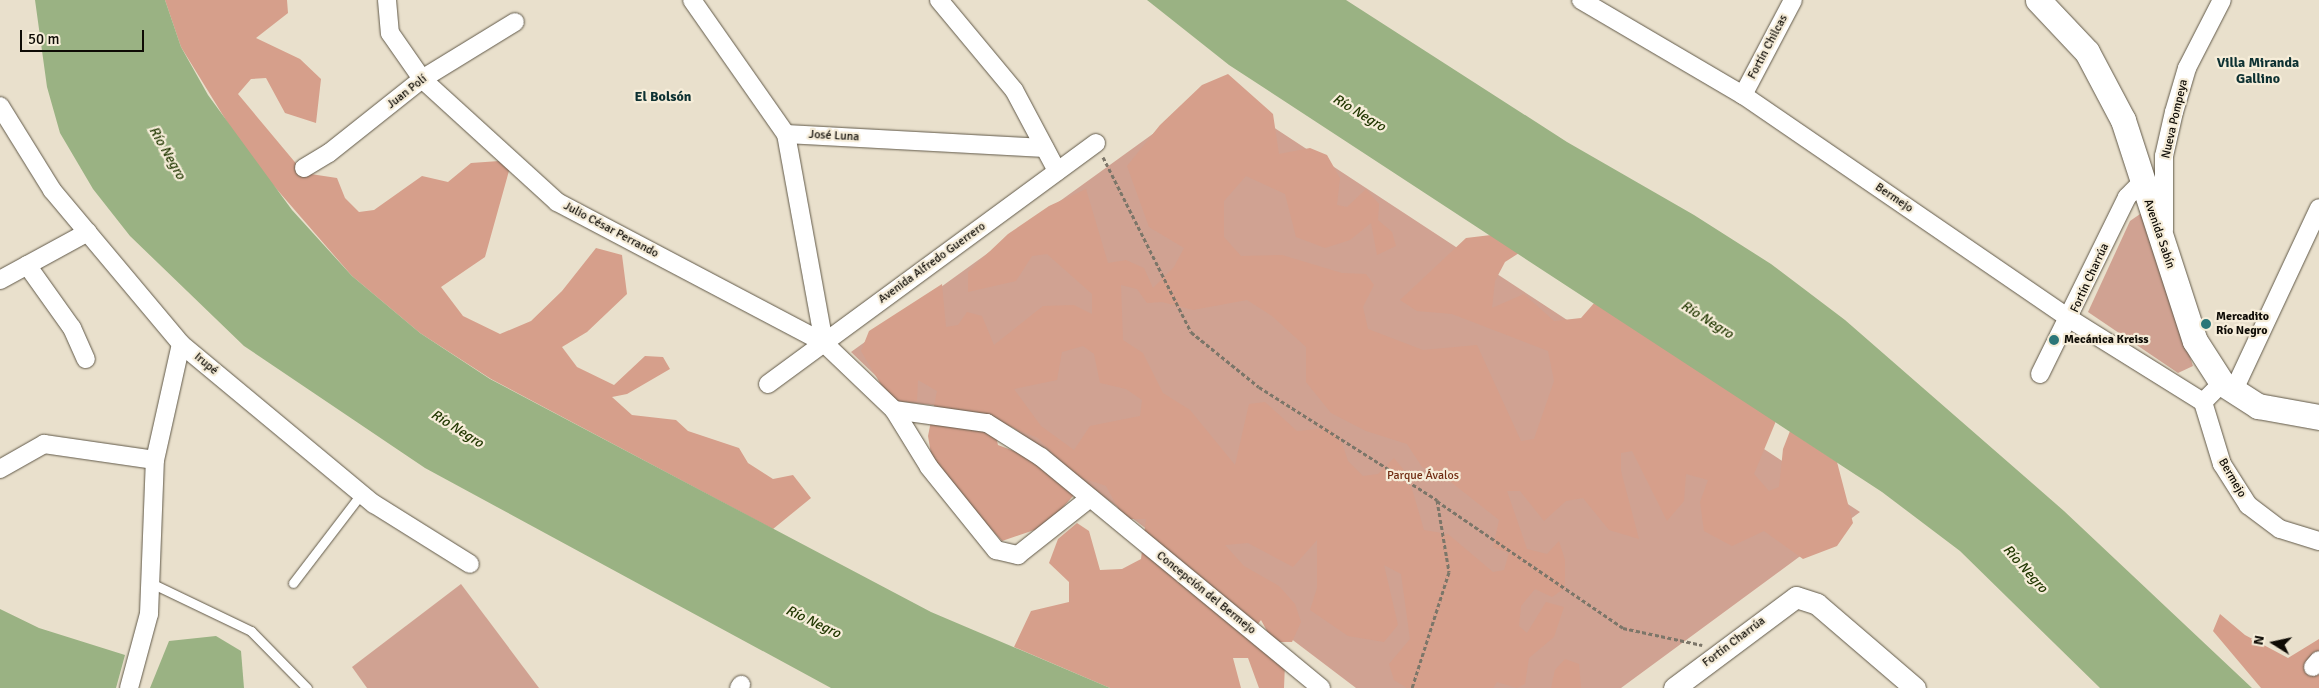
<!DOCTYPE html>
<html>
<head>
<meta charset="utf-8">
<style>
	body { margin:0 }
	#map { position:relative; width:2319px; height:688px; overflow:hidden; background:#e9e0cc; font-family:Signika,sans-serif }
	div>[style] { position:absolute }
	.green>* { inset:0; background:#d0a292 }
	.forest>* { inset:0; background:#d69f8b }
	.water>* { inset:0; background:#9ab283 }
	.path>* { height:3px; margin-top:-1.5px; transform-origin:0; background:repeating-linear-gradient(90deg,#7c7669 0 4px,transparent 0 6.5px) }
	.roads { filter:drop-shadow(0 0 1px #615949) drop-shadow(0 0 1px #615949) }
	.service>* { height:9px; margin:-4.5px; padding:0 4.5px; transform-origin:4.5px; border-radius:4.5px; background:#fff }
	.minor>* { height:18px; margin:-9px; padding:0 9px; transform-origin:9px; border-radius:9px; background:#fff }
	.tertiary>* { height:21px; margin:-10.5px; padding:0 10.5px; transform-origin:10.5px; border-radius:10.5px; background:#fff }
	.secondary>* { height:25px; margin:-12.5px; padding:0 12.5px; transform-origin:12.5px; border-radius:12.5px; background:#fff }
	.dots>* { width:14px; height:14px; translate:-50% -50%; box-sizing:border-box; border:2px solid #f6edd9; border-radius:50% }
	span { translate:-50% -50%; white-space:nowrap; text-align:center; line-height:1.15; -webkit-text-stroke:4.5px #f6edd9; paint-order:stroke }
	.street-label { font-size:12px; color:#0e0b05 }
	.poi-label { font-size:12px; color:#0e0b05; font-weight:700 }
	.left { translate:0 -50%; text-align:left }
	.park-label { font-size:12px; color:#712e14 }
	.neighbourhood-label { font-size:14px; color:#0d3132; font-weight:700 }
	.water-label { font-size:14px; color:#223802; font-style:italic }
	.north { position:absolute; left:2249px; top:618px; width:50px; height:50px; -webkit-text-stroke:4px #f6edd9; paint-order:stroke; rotate:280deg; font-size:14px; font-weight:700; line-height:20px; text-align:center; color:#0e0b05 }
	.north::after { content:''; display:block; margin:auto; width:18px; height:22px; background:#0e0b05; clip-path:polygon(50% 0,100% 100%,50% 72%,0 100%) }
	.scale { position:absolute; left:20px; top:30px; width:124px; height:22px; box-sizing:border-box; border:2px solid #0e0b05; border-top:0; padding-left:6px; font-size:15px; line-height:18px; white-space:nowrap; color:#0e0b05; -webkit-text-stroke:4px #f6edd9; paint-order:stroke }
</style>
</head>
<body>
<div id="map">
	<div class="green">
		<div style="clip-path:polygon(1215px 89px,1860px 512px,1621px 688px,1356px 688px,991px 411px,903px 402px,851px 352px)"></div>
		<div style="clip-path:polygon(2143px 212px,2193px 366px,2178px 373px,2088px 312px,2130px 221px)"></div>
		<div style="clip-path:polygon(461px 584px,539px 688px,367px 688px,352px 667px)"></div>
	</div>
	<div class="forest">
		<div style="clip-path:polygon(165px 0,287px 0,288px 13px,256px 38px,300px 59px,321px 79px,316px 123px,285px 113px,266px 78px,251px 79px,238px 94px,304px 173px,337px 178px,345px 198px,359px 212px,374px 210px,422px 176px,448px 182px,471px 163px,512px 160px,485px 257px,441px 287px,463px 316px,500px 334px,531px 321px,562px 291px,596px 248px,622px 255px,627px 294px,587px 332px,562px 347px,577px 367px,614px 385px,645px 356px,663px 357px,670px 369px,627px 394px,612px 397px,632px 415px,676px 420px,688px 431px,739px 448px,748px 463px,773px 479px,793px 475px,811px 498px,773px 529px,491px 379px,420px 333px,352px 276px,248px 156px,181px 47px)"></div>
		<div style="clip-path:polygon(evenodd,1228px 74px,1273px 114px,1279px 154px,1310px 148px,1327px 155px,1340px 178px,1337px 205px,1347px 207px,1366px 189px,1379px 204px,1378px 220px,1392px 232px,1396px 246px,1377px 255px,1371px 223px,1350px 240px,1325px 248px,1296px 237px,1285px 194px,1246px 176px,1224px 201px,1224px 237px,1241px 256px,1282px 255px,1342px 273px,1366px 274px,1374px 285px,1363px 307px,1368px 329px,1423px 350px,1477px 345px,1521px 441px,1534px 439px,1554px 381px,1548px 351px,1452px 314px,1417px 311px,1400px 300px,1466px 238px,1491px 235px,1519px 253px,1505px 262px,1495px 281px,1492px 308px,1524px 294px,1554px 321px,1581px 318px,1595px 302px,1776px 421px,1754px 474px,1769px 491px,1779px 487px,1783px 449px,1790px 431px,1837px 462px,1853px 523px,1837px 546px,1803px 559px,1764px 531px,1732px 546px,1704px 531px,1700px 502px,1708px 480px,1686px 474px,1684px 501px,1667px 521px,1632px 451px,1621px 453px,1621px 471px,1639px 539px,1609px 530px,1583px 498px,1566px 501px,1544px 521px,1520px 491px,1507px 491px,1527px 549px,1547px 554px,1559px 541px,1565px 560px,1565px 588px,1552px 597px,1535px 589px,1521px 606px,1519px 626px,1527px 633px,1546px 602px,1564px 607px,1554px 637px,1529px 658px,1525px 684px,1517px 688px,1497px 682px,1493px 688px,1407px 688px,1394px 680px,1389px 664px,1410px 639px,1401px 574px,1384px 565px,1398px 625px,1384px 642px,1348px 636px,1310px 610px,1317px 588px,1317px 540px,1293px 567px,1248px 543px,1225px 545px,1244px 566px,1279px 586px,1295px 604px,1301px 622px,1292px 642px,1273px 642px,1261px 620px,1254px 629px,1285px 664px,1284px 688px,1259px 688px,1248px 658px,1233px 658px,1241px 688px,1110px 688px,1014px 647px,1031px 611px,1069px 602px,1069px 582px,1049px 563px,1058px 539px,1077px 523px,1089px 531px,1100px 570px,1122px 569px,1141px 559px,1146px 519px,1124px 519px,1106px 486px,1076px 476px,1038px 438px,992px 419px,998px 445px,1025px 455px,1074px 495px,1046px 526px,1002px 541px,933px 466px,928px 436px,937px 391px,918px 380px,917px 401px,898px 402px,883px 388px,861px 351px,869px 331px,942px 284px,946px 327px,958px 325px,967px 312px,982px 316px,994px 345px,1043px 306px,1074px 305px,1092px 314px,1092px 294px,1047px 254px,1032px 256px,1016px 281px,968px 292px,968px 272px,1008px 234px,1049px 206px,1086px 189px,1108px 263px,1126px 260px,1144px 268px,1153px 288px,1174px 267px,1184px 248px,1149px 227px,1127px 166px,1160px 125px,1202px 85px,1228px 74px,1121px 285px,1137px 289px,1147px 303px,1162px 302px,1193px 310px,1247px 300px,1272px 316px,1306px 347px,1306px 382px,1331px 413px,1366px 431px,1407px 444px,1422px 467px,1451px 482px,1499px 520px,1493px 547px,1509px 553px,1504px 570px,1493px 572px,1448px 534px,1424px 530px,1408px 475px,1394px 458px,1378px 474px,1363px 476px,1348px 461px,1342px 443px,1329px 428px,1297px 431px,1265px 402px,1249px 404px,1235px 465px,1190px 410px,1163px 393px,1143px 353px,1123px 340px,1121px 285px,1228px 74px,1083px 346px,1094px 354px,1100px 383px,1126px 389px,1142px 400px,1140px 416px,1090px 426px,1074px 450px,1041px 426px,1014px 389px,1057px 380px,1062px 352px,1083px 346px)"></div>
		<div style="clip-path:polygon(2220px 614px,2245px 635px,2288px 658px,2319px 639px,2319px 688px,2261px 688px,2213px 631px)"></div>
		<div style="clip-path:polygon(1565px 659px,1579px 664px,1581px 688px,1551px 688px,1555px 670px)"></div>
	</div>
	<div class="water">
		<div style="clip-path:polygon(35px 0,165px 0,181px 47px,208px 95px,292px 210px,352px 276px,420px 333px,490px 379px,931px 612px,1110px 688px,831px 688px,425px 468px,244px 346px,130px 236px,93px 189px,60px 133px,47px 87px)"></div>
		<div style="clip-path:polygon(1147px 0,1346px 0,1567px 142px,1694px 215px,1771px 264px,1845px 320px,2064px 511px,2252px 688px,2100px 688px,1960px 551px,1882px 492px,1229px 65px)"></div>
		<div style="clip-path:polygon(0 609px,39px 628px,125px 655px,116px 688px,0 688px)"></div>
		<div style="clip-path:polygon(216px 636px,241px 651px,244px 688px,150px 688px,169px 641px)"></div>
	</div>
	<div class="path">
		<div style="left:1103px;top:157px;width:196px;rotate:63.3deg"></div>
		<div style="left:1191px;top:332px;width:87px;rotate:39deg"></div>
		<div style="left:1259px;top:387px;width:211px;rotate:32.4deg"></div>
		<div style="left:1437px;top:500px;width:73px;rotate:80.5deg"></div>
		<div style="left:1449px;top:572px;width:122px;rotate:107.7deg"></div>
		<div style="left:1437px;top:501px;width:225px;rotate:34.3deg"></div>
		<div style="left:1623px;top:628px;width:81px;rotate:12.1deg"></div>
	</div>
	<div class="roads">
		<div class="service">
			<div style="left:151px;top:583px;width:111px;rotate:25.6deg"></div>
			<div style="left:251px;top:631px;width:80px;rotate:45.5deg"></div>
			<div style="left:293px;top:583px;width:112px;rotate:-52.6deg"></div>
		</div>
		<div class="minor">
			<div style="left:387px;top:0;width:33px;rotate:85deg"></div>
			<div style="left:390px;top:33px;width:56px;rotate:55.2deg"></div>
			<div style="left:422px;top:79px;width:183px;rotate:42.3deg"></div>
			<div style="left:557px;top:202px;width:302px;rotate:27.8deg"></div>
			<div style="left:824px;top:343px;width:97px;rotate:43.7deg"></div>
			<div style="left:894px;top:410px;width:94px;rotate:8deg"></div>
			<div style="left:987px;top:423px;width:64px;rotate:32.2deg"></div>
			<div style="left:1041px;top:457px;width:363px;rotate:39.5deg"></div>
			<div style="left:692px;top:0;width:164px;rotate:55deg"></div>
			<div style="left:786px;top:134px;width:212px;rotate:79.7deg"></div>
			<div style="left:939px;top:0;width:117px;rotate:50.2deg"></div>
			<div style="left:1014px;top:90px;width:92px;rotate:62deg"></div>
			<div style="left:1581px;top:0;width:188px;rotate:30.4deg"></div>
			<div style="left:1743px;top:95px;width:396px;rotate:34.4deg"></div>
			<div style="left:2070px;top:319px;width:157px;rotate:32deg"></div>
			<div style="left:1743px;top:95px;width:107px;rotate:-62.2deg"></div>
			<div style="left:0;top:106px;width:99px;rotate:58.2deg"></div>
			<div style="left:52px;top:190px;width:201px;rotate:50deg"></div>
			<div style="left:181px;top:344px;width:251px;rotate:39.7deg"></div>
			<div style="left:374px;top:504px;width:113px;rotate:32deg"></div>
			<div style="left:786px;top:134px;width:259px;rotate:3.1deg"></div>
			<div style="left:304px;top:168px;width:29px;rotate:-31deg"></div>
			<div style="left:329px;top:153px;width:119px;rotate:-38.5deg"></div>
			<div style="left:422px;top:79px;width:109px;rotate:-31.5deg"></div>
			<div style="left:2164px;top:230px;width:74px;rotate:-90deg"></div>
			<div style="left:2164px;top:156px;width:45px;rotate:-77.2deg"></div>
			<div style="left:2174px;top:112px;width:46px;rotate:-73.5deg"></div>
			<div style="left:2187px;top:68px;width:76px;rotate:-62.8deg"></div>
			<div style="left:27px;top:265px;width:77px;rotate:54.5deg"></div>
			<div style="left:72px;top:328px;width:34px;rotate:66deg"></div>
			<div style="left:0;top:280px;width:100px;rotate:-28.6deg"></div>
			<div style="left:2040px;top:374px;width:197px;rotate:-63.8deg"></div>
			<div style="left:2127px;top:197px;width:20px;rotate:-45deg"></div>
			<div style="left:2222px;top:383px;width:27px;rotate:135deg"></div>
			<div style="left:2203px;top:402px;width:65px;rotate:73deg"></div>
			<div style="left:2222px;top:464px;width:49px;rotate:57.6deg"></div>
			<div style="left:2248px;top:505px;width:40px;rotate:37deg"></div>
			<div style="left:2280px;top:529px;width:41px;rotate:17.1deg"></div>
			<div style="left:768px;top:384px;width:407px;rotate:-36.3deg"></div>
			<div style="left:2233px;top:392px;width:203px;rotate:-64.9deg"></div>
			<div style="left:894px;top:410px;width:67px;rotate:58.4deg"></div>
			<div style="left:929px;top:467px;width:107px;rotate:51.1deg"></div>
			<div style="left:996px;top:550px;width:23px;rotate:13deg"></div>
			<div style="left:1018px;top:555px;width:92px;rotate:-38.4deg"></div>
			<div style="left:0;top:469px;width:51px;rotate:-29.6deg"></div>
			<div style="left:44px;top:444px;width:112px;rotate:8.2deg"></div>
			<div style="left:2313px;top:667px;width:9px;rotate:-49deg"></div>
			<div style="left:129px;top:688px;width:77px;rotate:-74.9deg"></div>
			<div style="left:149px;top:614px;width:154px;rotate:-87.8deg"></div>
			<div style="left:155px;top:460px;width:119px;rotate:-77.4deg"></div>
			<div style="left:739px;top:688px;width:4px;rotate:-56deg"></div>
		</div>
		<div class="tertiary">
			<div style="left:1674px;top:688px;width:152px;rotate:-36.7deg"></div>
			<div style="left:1796px;top:597px;width:22px;rotate:18deg"></div>
			<div style="left:1817px;top:604px;width:129px;rotate:40.6deg"></div>
		</div>
		<div class="secondary">
			<div style="left:2038px;top:0;width:71px;rotate:46.7deg"></div>
			<div style="left:2087px;top:52px;width:77px;rotate:62.1deg"></div>
			<div style="left:2123px;top:120px;width:232px;rotate:72deg"></div>
			<div style="left:2195px;top:341px;width:50px;rotate:57.3deg"></div>
			<div style="left:2222px;top:383px;width:43px;rotate:32.6deg"></div>
			<div style="left:2258px;top:406px;width:62px;rotate:10.2deg"></div>
		</div>
	</div>
	<div class="dots">
		<div style="left:2206px;top:324px;background:#2c7678"></div>
		<div style="left:2054px;top:340px;background:#2c7678"></div>
	</div>
	<div class="street-label">
		<span style="left:1768px;top:47px;rotate:-62deg">Fortín Chilcas</span>
		<span style="left:407px;top:92px;rotate:-38deg">Juan Polí</span>
		<span style="left:2175px;top:119px;rotate:-77deg">Nueva Pompeya</span>
		<span style="left:834px;top:136px;rotate:3deg">José Luna</span>
		<span style="left:1894px;top:198px;rotate:34deg">Bermejo</span>
		<span style="left:611px;top:230px;rotate:28deg">Julio César Perrando</span>
		<span style="left:2159px;top:234px;rotate:71deg">Avenida Sabín</span>
		<span style="left:932px;top:263px;rotate:-36deg">Avenida Alfredo Guerrero</span>
		<span style="left:2090px;top:278px;rotate:-65deg">Fortín Charrúa</span>
		<span style="left:206px;top:364px;rotate:40deg">Irupé</span>
		<span style="left:2232px;top:478px;rotate:60deg">Bermejo</span>
		<span style="left:1206px;top:593px;rotate:39deg">Concepción del Bermejo</span>
		<span style="left:1734px;top:642px;rotate:-37deg">Fortín Charrúa</span>
	</div>
	<div class="poi-label">
		<span class="left" style="left:2216px;top:324px">Mercadito<br>Río Negro</span>
		<span class="left" style="left:2064px;top:340px">Mecánica Kreiss</span>
	</div>
	<div class="park-label">
		<span style="left:1423px;top:476px">Parque Ávalos</span>
	</div>
	<div class="neighbourhood-label">
		<span style="left:2258px;top:71px">Villa Miranda<br>Gallino</span>
		<span style="left:663px;top:97px">El Bolsón</span>
	</div>
	<div class="water-label">
		<span style="left:1359px;top:113px;rotate:31deg">Río Negro</span>
		<span style="left:167px;top:153px;rotate:60deg">Río Negro</span>
		<span style="left:1707px;top:320px;rotate:32deg">Río Negro</span>
		<span style="left:457px;top:429px;rotate:32deg">Río Negro</span>
		<span style="left:2025px;top:569px;rotate:48deg">Río Negro</span>
		<span style="left:813px;top:622px;rotate:25deg">Río Negro</span>
	</div>
	<div class="north">N</div>
	<div class="scale">50 m</div>
</div>
</body>
</html>
